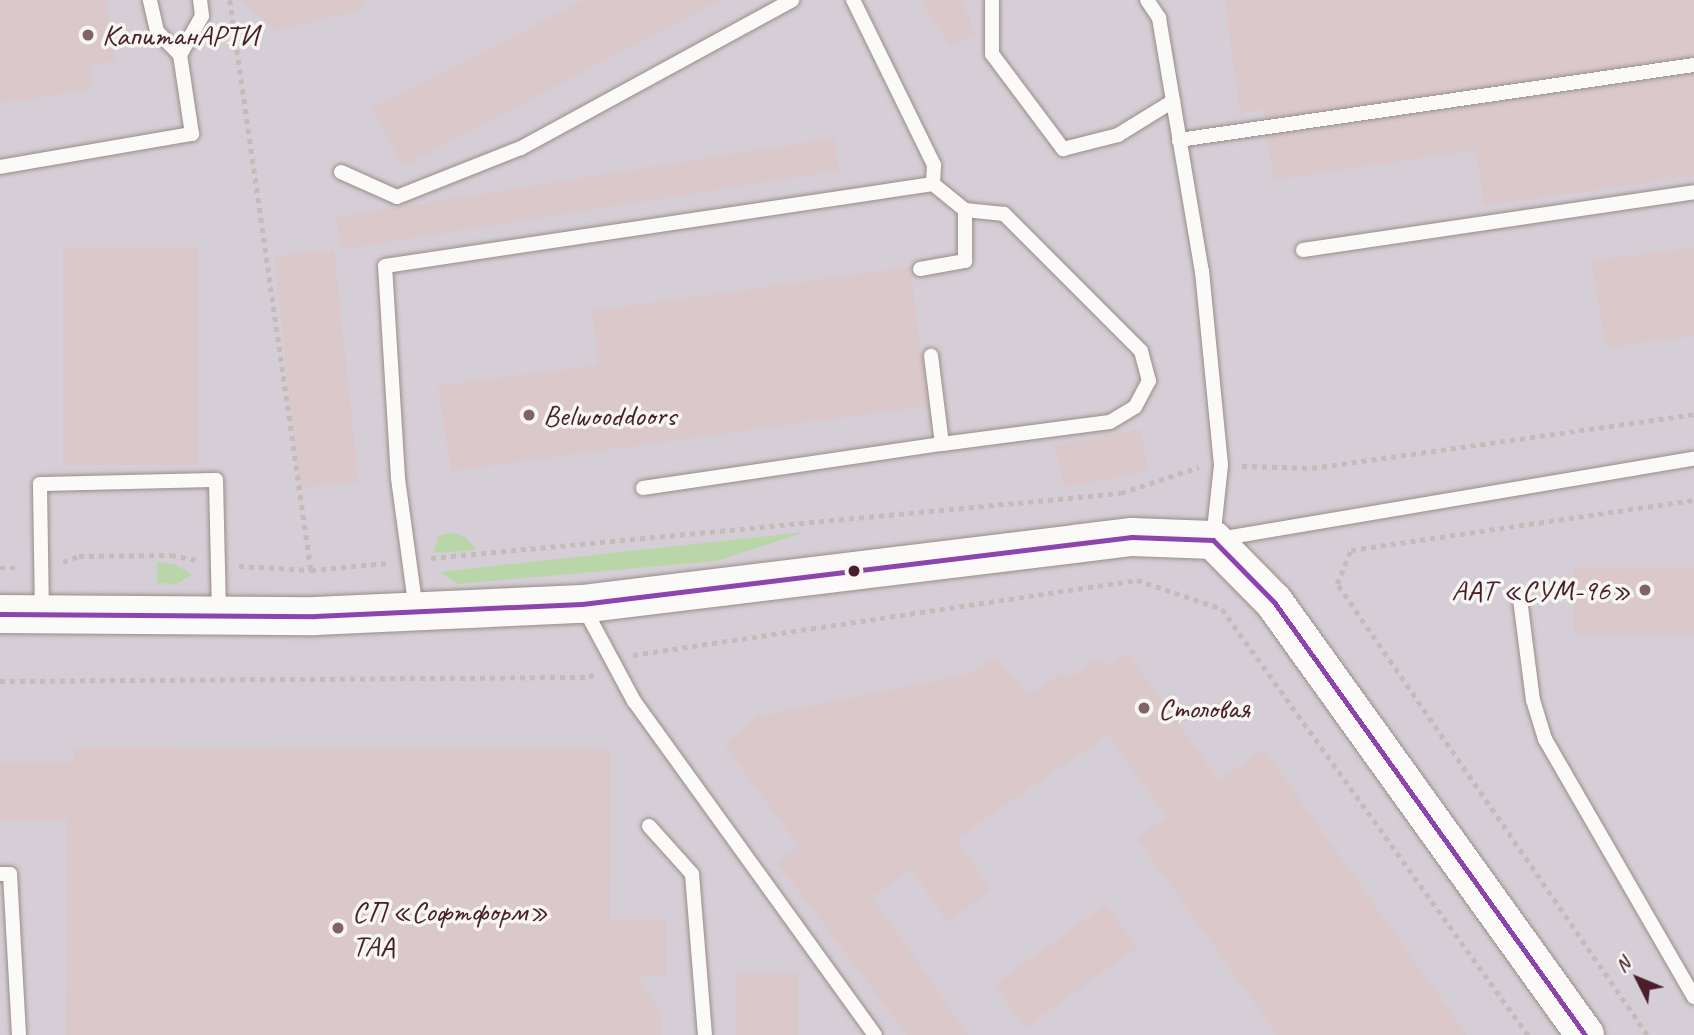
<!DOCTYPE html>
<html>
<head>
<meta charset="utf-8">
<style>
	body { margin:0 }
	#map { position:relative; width:1694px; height:1035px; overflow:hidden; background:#e9e0d2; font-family:Caveat,sans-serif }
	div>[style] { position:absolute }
	.industrial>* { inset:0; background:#d6ced6; transform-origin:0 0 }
	.green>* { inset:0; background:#b8d6a7 }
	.building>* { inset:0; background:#dbc8ca; transform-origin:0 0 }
	.path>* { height:4.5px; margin-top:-2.25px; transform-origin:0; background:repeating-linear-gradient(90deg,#c3bcbb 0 5px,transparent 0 10px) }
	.roads { filter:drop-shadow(0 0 2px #988d88) drop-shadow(0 0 2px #988d88) }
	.service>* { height:14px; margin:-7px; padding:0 7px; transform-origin:7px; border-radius:7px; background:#fcfaf8 }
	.secondary>* { height:38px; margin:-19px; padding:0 19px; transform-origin:19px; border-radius:19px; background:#fcfaf8 }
	.bus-1>* { height:5px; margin:-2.5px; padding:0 2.5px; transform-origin:2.5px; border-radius:2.5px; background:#8e44ad }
	.dots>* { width:19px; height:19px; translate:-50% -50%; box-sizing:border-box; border:4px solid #f6f6f2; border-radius:50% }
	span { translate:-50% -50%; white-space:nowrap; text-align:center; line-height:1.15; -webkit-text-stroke:7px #f6f6f2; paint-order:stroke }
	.poi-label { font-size:30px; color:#4a1f2b }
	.left { translate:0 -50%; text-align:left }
	.right { translate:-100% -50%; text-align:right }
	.north { position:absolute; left:1603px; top:944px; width:70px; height:70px; -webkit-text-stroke:5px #f6f6f2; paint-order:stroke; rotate:313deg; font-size:19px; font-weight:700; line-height:28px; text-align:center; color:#4a1f2b }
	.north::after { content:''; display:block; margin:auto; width:24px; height:32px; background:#4a1f2b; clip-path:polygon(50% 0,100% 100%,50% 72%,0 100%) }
</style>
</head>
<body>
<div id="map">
	<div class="industrial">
		<div style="left:0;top:0;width:1694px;height:1035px"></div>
	</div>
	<div class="green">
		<div style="clip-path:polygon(805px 532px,717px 561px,457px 584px,440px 572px)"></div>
		<div style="clip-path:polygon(451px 533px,465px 537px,476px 550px,434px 553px,438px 536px)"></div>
		<div style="clip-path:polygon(157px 562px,175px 565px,192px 574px,177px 584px,157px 583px)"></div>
	</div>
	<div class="building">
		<div style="clip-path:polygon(0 0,107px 0,115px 60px,91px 66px,92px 90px,0 103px)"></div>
		<div style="clip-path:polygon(242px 0,363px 0,364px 9px,275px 31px)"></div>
		<div style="clip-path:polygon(584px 0,720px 0,404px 166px,372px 109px)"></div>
		<div style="clip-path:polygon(921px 0,962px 0,976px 35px,950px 47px)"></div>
		<div style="clip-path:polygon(1225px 0,1694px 0,1694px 56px,1265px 118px,1264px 109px,1240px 113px)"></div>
		<div style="clip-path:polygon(1694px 75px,1694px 176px,1484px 206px,1476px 150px,1274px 180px,1267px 137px)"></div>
		<div style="left:834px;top:138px;width:33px;height:504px;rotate:81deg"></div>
		<div style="left:63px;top:247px;width:135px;height:218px"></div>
		<div style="clip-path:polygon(1694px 247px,1694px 336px,1606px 348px,1591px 261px)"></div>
		<div style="left:334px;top:250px;width:233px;height:60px;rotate:84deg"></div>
		<div style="clip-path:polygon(910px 267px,928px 406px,451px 471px,438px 386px,598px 365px,592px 311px)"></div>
		<div style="left:1140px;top:429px;width:43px;height:86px;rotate:79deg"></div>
		<div style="left:1694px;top:567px;width:67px;height:120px;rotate:90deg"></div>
		<div style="clip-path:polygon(1128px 652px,1219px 781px,1264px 749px,1467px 1035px,1277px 1035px,1137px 838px,1167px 817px,1108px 735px,956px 839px,992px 891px,947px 922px,912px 870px,872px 897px,969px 1035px,907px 1035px,777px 862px,799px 847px,724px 744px,759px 716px,965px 675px,997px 657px,1027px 696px,1063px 672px,1068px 679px,1100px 657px,1108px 667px)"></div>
		<div style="clip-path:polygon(74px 748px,611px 750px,610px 919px,666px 919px,666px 975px,638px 975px,661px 1014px,661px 1035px,66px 1035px,67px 820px,0 820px,0 762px,74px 762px)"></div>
		<div style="left:1106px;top:904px;width:53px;height:138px;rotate:54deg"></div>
		<div style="left:736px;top:974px;width:62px;height:61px"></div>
	</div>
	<div class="path">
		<div style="left:230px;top:0;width:576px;rotate:81.91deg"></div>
		<div style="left:1242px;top:466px;width:70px;rotate:1.6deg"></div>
		<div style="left:1312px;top:468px;width:386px;rotate:-8deg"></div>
		<div style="left:431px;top:558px;width:693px;rotate:-5.38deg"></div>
		<div style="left:1121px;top:493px;width:82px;rotate:-18.4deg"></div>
		<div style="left:63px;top:562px;width:17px;rotate:-21deg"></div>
		<div style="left:79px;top:556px;width:92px;rotate:-0.6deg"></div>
		<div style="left:171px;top:555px;width:25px;rotate:11deg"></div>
		<div style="left:239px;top:566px;width:72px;rotate:3.2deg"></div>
		<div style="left:311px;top:570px;width:76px;rotate:-5.3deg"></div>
		<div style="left:0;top:568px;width:20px"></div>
		<div style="left:633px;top:655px;width:510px;rotate:-8.46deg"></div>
		<div style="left:1137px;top:580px;width:90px;rotate:18.8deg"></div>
		<div style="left:1222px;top:609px;width:525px;rotate:54.31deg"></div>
		<div style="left:0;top:681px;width:589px;rotate:-0.39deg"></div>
		<div style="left:589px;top:677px;width:8px;rotate:-30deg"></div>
		<div style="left:1647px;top:1035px;width:547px;rotate:-124.5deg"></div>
		<div style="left:1337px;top:584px;width:37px;rotate:-68deg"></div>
		<div style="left:1351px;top:550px;width:347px;rotate:-8.3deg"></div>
	</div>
	<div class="roads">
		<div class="service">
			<div style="left:992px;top:0;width:54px;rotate:90deg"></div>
			<div style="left:992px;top:54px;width:119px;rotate:53.2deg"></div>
			<div style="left:1063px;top:149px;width:57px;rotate:-14.3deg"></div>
			<div style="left:1118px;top:135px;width:65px;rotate:-31.7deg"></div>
			<div style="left:1147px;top:0;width:22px;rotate:56deg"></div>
			<div style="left:1159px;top:18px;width:257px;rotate:80.4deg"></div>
			<div style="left:1202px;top:271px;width:195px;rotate:84.4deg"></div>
			<div style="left:1221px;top:465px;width:75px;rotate:96.1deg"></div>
			<div style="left:1213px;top:540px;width:488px;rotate:-9.6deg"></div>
			<div style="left:180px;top:55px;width:45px;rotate:-60.6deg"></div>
			<div style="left:202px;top:16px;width:16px;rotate:-97deg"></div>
			<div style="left:1179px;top:140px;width:520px;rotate:-8.29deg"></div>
			<div style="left:0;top:167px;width:195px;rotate:-9.8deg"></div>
			<div style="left:192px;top:134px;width:80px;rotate:-98.6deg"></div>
			<div style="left:180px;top:55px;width:33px;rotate:-134deg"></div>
			<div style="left:157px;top:31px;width:32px;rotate:-103deg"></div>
			<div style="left:341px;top:172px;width:61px;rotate:24.1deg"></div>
			<div style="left:397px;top:197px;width:133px;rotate:-21.6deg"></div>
			<div style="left:521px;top:148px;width:309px;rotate:-28.6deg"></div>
			<div style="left:1303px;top:250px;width:395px;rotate:-8.4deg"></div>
			<div style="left:920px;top:269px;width:46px;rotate:-10.1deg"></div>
			<div style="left:965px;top:261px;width:51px;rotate:-90deg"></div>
			<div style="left:965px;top:210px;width:41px;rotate:-140.9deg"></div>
			<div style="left:942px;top:444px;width:169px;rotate:-7.5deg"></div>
			<div style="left:1110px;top:422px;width:29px;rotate:-31deg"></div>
			<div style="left:1135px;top:407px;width:30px;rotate:-62deg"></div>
			<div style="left:1149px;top:381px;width:31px;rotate:-105deg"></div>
			<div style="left:1141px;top:351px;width:194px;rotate:-135deg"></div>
			<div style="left:1004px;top:214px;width:39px;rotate:-174deg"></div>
			<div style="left:643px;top:488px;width:302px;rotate:-8.4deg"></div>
			<div style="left:942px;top:444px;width:89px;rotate:-97.1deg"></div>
			<div style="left:1520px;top:599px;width:102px;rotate:82.7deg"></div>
			<div style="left:1533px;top:700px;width:41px;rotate:72.9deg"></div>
			<div style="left:1545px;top:739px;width:298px;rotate:60deg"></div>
			<div style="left:583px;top:606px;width:108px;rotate:61.8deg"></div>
			<div style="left:634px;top:701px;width:412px;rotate:54.2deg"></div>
			<div style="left:416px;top:610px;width:133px;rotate:-97.8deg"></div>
			<div style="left:398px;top:478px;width:212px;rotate:-93.5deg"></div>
			<div style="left:385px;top:266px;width:554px;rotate:-8.51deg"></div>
			<div style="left:933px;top:184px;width:19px;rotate:-87deg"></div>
			<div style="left:934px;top:165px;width:184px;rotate:-116.1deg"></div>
			<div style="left:42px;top:614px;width:130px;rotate:-90.9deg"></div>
			<div style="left:40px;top:484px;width:176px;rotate:-1.3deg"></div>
			<div style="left:216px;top:480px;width:135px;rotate:88.7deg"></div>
			<div style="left:649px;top:826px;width:64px;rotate:48.1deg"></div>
			<div style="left:692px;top:874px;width:162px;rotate:85.4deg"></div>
			<div style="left:0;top:874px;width:10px"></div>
			<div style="left:10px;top:874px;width:161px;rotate:86.8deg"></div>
		</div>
		<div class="secondary">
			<div style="left:0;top:614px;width:315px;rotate:0.4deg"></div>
			<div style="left:315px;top:616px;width:267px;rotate:-2.6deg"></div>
			<div style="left:582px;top:604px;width:554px;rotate:-6.95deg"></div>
			<div style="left:1132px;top:537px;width:81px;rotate:2.1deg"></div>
			<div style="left:1213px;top:540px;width:87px;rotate:45.5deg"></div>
			<div style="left:1274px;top:602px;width:533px;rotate:54.31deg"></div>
		</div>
	</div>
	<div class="bus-1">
		<div style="left:0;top:614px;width:315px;rotate:0.4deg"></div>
		<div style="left:315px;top:616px;width:267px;rotate:-2.6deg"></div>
		<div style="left:582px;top:604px;width:554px;rotate:-6.95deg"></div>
		<div style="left:1132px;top:537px;width:81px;rotate:2.1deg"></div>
		<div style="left:1213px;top:540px;width:87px;rotate:45.5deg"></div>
		<div style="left:1274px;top:602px;width:533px;rotate:54.31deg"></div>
	</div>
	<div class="dots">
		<div style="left:88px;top:35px;background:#826365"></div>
		<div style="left:529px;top:415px;background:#826365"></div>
		<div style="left:854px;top:571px;background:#4a1f2b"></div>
		<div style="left:1645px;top:590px;background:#826365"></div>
		<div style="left:1144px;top:708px;background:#826365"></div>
		<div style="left:338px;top:928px;background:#826365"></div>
	</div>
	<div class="poi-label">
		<span class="left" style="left:102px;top:35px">КапитанАРТИ</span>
		<span class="left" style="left:543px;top:415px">Belwooddoors</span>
		<span class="right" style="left:1631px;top:590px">ААТ «СУМ-96»</span>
		<span class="left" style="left:1158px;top:708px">Столовая</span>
		<span class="left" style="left:352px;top:928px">СП «Софтформ»<br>ТАА</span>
	</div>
	<div class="north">N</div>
</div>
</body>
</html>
